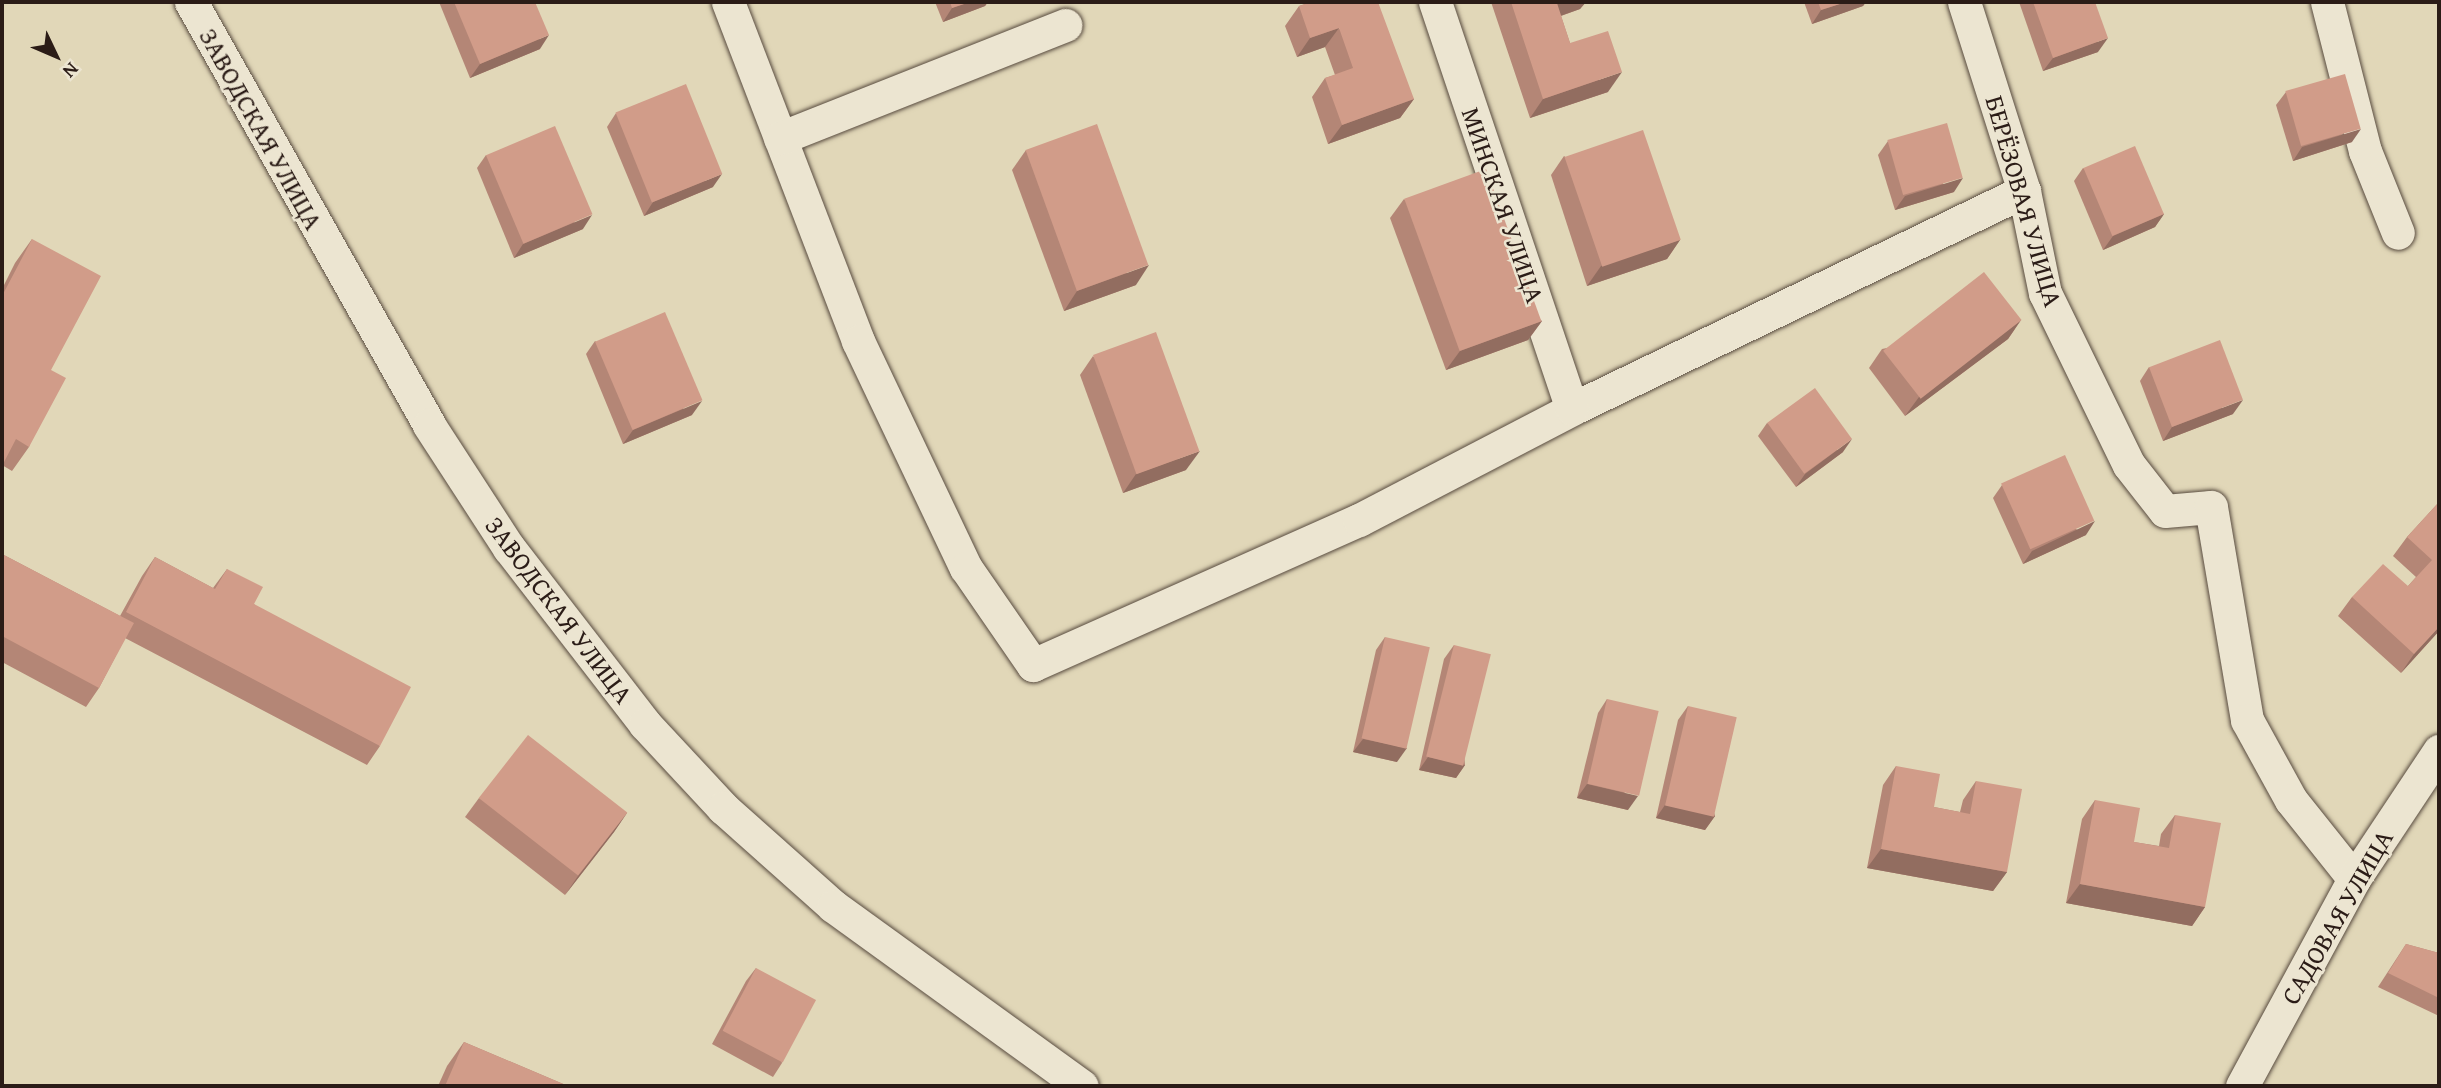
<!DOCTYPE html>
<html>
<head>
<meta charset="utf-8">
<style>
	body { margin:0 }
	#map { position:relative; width:2441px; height:1088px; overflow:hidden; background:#e1d7b8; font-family:"Gentium Book Plus",serif }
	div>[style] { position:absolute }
	.roads { filter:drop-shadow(0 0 2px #584b3f) drop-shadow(0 0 2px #584b3f) }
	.street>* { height:33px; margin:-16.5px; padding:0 16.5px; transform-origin:16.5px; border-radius:16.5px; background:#ece5d1 }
	.wall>* { inset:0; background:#b48676 }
	.shaded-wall>* { inset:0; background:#926d60 }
	.building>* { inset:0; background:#d19c89; transform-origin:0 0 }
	span { translate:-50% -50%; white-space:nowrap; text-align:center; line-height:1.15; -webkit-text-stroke:5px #ece5d1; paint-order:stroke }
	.street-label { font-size:26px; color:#2b1c17 }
	.frame { position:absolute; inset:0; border:4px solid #2b1c17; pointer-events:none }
	.north { position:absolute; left:21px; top:21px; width:70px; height:70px; -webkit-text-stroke:5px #ece5d1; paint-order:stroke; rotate:134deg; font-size:19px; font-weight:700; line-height:28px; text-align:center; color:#2b1c17 }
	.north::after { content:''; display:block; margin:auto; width:24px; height:32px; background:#2b1c17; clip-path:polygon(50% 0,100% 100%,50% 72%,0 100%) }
</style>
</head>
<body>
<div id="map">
	<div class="roads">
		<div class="street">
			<div style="left:191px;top:2px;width:485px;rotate:60.6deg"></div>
			<div style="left:429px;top:425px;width:147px;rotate:57deg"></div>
			<div style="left:509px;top:548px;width:222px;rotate:52.3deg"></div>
			<div style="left:645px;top:724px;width:115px;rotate:47.1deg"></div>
			<div style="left:723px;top:808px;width:147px;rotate:41.7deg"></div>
			<div style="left:833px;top:906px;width:307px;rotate:35.9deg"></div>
			<div style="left:728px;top:2px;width:363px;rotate:69deg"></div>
			<div style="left:858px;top:341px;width:251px;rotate:64.6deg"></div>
			<div style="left:966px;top:568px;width:118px;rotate:55.4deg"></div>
			<div style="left:1033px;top:665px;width:357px;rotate:-24deg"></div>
			<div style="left:1359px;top:520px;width:240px;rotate:-27.5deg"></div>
			<div style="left:1572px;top:409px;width:502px;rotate:-25.75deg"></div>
			<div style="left:1435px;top:2px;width:429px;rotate:71.4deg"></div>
			<div style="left:1964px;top:2px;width:198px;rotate:72.4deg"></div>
			<div style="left:2024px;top:191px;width:104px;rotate:78.4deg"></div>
			<div style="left:2045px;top:293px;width:191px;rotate:64deg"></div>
			<div style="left:2129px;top:465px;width:58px;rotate:52deg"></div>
			<div style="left:2165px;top:511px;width:46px;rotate:-5deg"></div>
			<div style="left:2211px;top:507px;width:216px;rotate:80.4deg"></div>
			<div style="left:2247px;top:720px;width:91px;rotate:61.2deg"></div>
			<div style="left:2291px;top:800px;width:101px;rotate:51.4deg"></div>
			<div style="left:2327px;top:2px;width:154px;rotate:75.7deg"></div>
			<div style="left:2365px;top:151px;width:88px;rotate:68.1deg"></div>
			<div style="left:780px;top:138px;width:307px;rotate:-21.6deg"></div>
			<div style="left:2242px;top:1086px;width:235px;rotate:-61.6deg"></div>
			<div style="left:2354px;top:879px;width:154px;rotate:-56.4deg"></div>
		</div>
	</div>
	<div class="wall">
		<div style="clip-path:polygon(439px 2px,535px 2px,540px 49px,470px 78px)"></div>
		<div style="clip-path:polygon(935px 2px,988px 2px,985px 6px,943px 22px)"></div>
		<div style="clip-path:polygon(1311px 2px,1414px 99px,1400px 118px,1328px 144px,1312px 97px,1325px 78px,1335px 75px,1325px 47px,1297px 57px,1285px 26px,1299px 6px)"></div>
		<div style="clip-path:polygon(1491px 2px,1586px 2px,1580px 9px,1561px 16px,1570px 43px,1608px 92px,1530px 118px)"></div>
		<div style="clip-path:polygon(1804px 2px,1866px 2px,1863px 6px,1812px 24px)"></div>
		<div style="clip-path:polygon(2019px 2px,2095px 2px,2098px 52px,2043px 71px)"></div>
		<div style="clip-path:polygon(2286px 92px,2352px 142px,2293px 161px,2276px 105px)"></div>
		<div style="clip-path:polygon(616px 113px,713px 187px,644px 216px,607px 127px)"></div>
		<div style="clip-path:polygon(1888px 141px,1954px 192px,1895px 210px,1878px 155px)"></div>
		<div style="clip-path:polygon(1026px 150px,1136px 285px,1064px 311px,1012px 170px)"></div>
		<div style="clip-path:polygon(486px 155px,583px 229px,514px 258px,477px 168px)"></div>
		<div style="clip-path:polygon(1564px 156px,1680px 240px,1667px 259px,1587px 286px,1551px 175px)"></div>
		<div style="clip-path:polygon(2083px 168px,2164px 214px,2155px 227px,2103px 250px,2074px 181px)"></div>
		<div style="clip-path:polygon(1404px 199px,1542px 321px,1528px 340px,1446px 370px,1390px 218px)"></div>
		<div style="clip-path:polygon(32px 239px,51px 370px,29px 447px,12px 471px,2px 465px,2px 466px,2px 289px,15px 263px)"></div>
		<div style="clip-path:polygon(2021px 320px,2008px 339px,1905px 416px,1869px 368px,1882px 349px)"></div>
		<div style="clip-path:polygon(595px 341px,692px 415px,623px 444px,586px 354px)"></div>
		<div style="clip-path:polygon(1093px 356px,1186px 470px,1123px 493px,1080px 375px)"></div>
		<div style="clip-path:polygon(2149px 367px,2233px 414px,2163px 441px,2140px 381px)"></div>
		<div style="clip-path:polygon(1767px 423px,1843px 452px,1796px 487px,1758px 436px)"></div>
		<div style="clip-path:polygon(2002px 485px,2086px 535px,2023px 564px,1993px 498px)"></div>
		<div style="clip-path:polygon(2439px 502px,2439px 631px,2401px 673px,2338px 616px,2352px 597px,2408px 586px,2416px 577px,2393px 556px,2407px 537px)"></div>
		<div style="clip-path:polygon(2px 554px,120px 616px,142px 576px,155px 557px,213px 588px,227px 569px,254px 604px,380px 746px,367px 765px,125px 638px,99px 688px,86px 707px,2px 662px)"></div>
		<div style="clip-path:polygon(1385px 637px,1397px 762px,1353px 752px,1376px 650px)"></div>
		<div style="clip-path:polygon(1454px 645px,1465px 765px,1456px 778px,1419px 770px,1444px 659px)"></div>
		<div style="clip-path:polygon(1607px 699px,1628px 810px,1577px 798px,1598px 713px)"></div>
		<div style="clip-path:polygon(1688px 706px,1715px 816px,1705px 830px,1656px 818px,1678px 720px)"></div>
		<div style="clip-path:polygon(1896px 766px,1934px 807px,1960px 812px,1963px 800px,1976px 781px,2007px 872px,1993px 891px,1867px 868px,1883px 785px)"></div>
		<div style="clip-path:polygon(479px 798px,627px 813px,614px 832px,565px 895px,465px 817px)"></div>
		<div style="clip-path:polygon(2095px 800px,2134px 842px,2159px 846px,2161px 834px,2175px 815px,2205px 907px,2192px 926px,2066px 903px,2082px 819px)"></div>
		<div style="clip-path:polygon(2406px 944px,2439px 953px,2439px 1016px,2378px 987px)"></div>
		<div style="clip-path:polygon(756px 968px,782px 1063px,773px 1077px,712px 1044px,746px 981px)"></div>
		<div style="clip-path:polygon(464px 1042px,568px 1086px,438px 1086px,447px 1066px)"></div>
	</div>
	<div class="shaded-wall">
		<div style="clip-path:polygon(970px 2px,988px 2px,985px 6px,943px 22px,952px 8px)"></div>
		<div style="clip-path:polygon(1560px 2px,1586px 2px,1580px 9px,1543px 22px,1557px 3px)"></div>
		<div style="clip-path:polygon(1846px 2px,1866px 2px,1863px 6px,1812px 24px,1821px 10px)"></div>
		<div style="clip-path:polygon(1339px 28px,1325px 47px,1297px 57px,1310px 38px)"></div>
		<div style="clip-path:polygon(549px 35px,540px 49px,470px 78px,480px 64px)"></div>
		<div style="clip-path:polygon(2108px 38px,2098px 52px,2043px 71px,2053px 58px)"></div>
		<div style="clip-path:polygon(1622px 72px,1608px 92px,1530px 118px,1543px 99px)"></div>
		<div style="clip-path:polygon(1414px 99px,1400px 118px,1328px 144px,1342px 125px)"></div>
		<div style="clip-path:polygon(2361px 129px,2352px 142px,2293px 161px,2302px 147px)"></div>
		<div style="clip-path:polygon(722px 174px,713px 187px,644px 216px,653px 202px)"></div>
		<div style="clip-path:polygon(1963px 178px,1954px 192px,1895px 210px,1905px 196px)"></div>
		<div style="clip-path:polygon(2164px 214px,2155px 227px,2103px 250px,2113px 236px)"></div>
		<div style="clip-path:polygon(592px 215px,583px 229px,514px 258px,523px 244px)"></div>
		<div style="clip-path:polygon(1680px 240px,1667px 259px,1587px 286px,1601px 266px)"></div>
		<div style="clip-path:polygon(1149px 265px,1136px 285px,1064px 311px,1077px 291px)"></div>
		<div style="clip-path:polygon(2021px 320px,2008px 339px,1905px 416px,1919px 397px)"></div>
		<div style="clip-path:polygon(1542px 321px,1528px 340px,1446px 370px,1460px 351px)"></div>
		<div style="clip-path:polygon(2243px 400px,2233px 414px,2163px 441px,2172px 427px)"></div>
		<div style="clip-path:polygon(702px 401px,692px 415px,623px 444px,633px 430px)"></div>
		<div style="clip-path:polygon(1852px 439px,1843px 452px,1796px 487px,1805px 474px)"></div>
		<div style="clip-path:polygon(1200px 451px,1186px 470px,1123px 493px,1136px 474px)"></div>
		<div style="clip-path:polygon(2095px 521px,2086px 535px,2023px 564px,2032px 551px)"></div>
		<div style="clip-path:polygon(2439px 627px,2439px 631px,2401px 673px,2414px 654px)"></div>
		<div style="clip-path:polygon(1363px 739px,1407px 748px,1397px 762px,1353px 752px)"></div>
		<div style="clip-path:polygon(1428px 757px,1465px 765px,1456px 778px,1419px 770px)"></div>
		<div style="clip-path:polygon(1587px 784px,1638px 796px,1628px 810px,1577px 798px)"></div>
		<div style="clip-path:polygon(1665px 805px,1715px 816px,1705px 830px,1656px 818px)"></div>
		<div style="clip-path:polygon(627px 813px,614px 832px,565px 895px,578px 876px)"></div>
		<div style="clip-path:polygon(1881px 849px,2007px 872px,1993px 891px,1867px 868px)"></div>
		<div style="clip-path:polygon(2080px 884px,2205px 907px,2192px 926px,2066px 903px)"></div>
	</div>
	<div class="building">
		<div style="clip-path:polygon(454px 2px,535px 2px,549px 35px,480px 64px)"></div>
		<div style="clip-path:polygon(950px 2px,970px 2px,952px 8px)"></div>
		<div style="clip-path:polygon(1311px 2px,1378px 2px,1414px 99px,1342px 125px,1325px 78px,1353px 68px,1339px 28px,1310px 38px,1299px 6px)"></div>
		<div style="clip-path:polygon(1511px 2px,1560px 2px,1557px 3px,1570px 43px,1608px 31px,1622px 72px,1543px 99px)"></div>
		<div style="clip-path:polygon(1818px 2px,1846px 2px,1821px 10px)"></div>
		<div style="clip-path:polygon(2033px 2px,2095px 2px,2108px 38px,2053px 58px)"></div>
		<div style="left:2345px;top:74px;width:57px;height:62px;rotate:74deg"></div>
		<div style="left:686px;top:84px;width:97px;height:76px;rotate:68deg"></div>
		<div style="left:1947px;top:123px;width:57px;height:62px;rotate:74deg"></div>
		<div style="left:1097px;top:124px;width:150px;height:76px;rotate:70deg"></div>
		<div style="left:555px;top:126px;width:96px;height:75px;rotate:67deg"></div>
		<div style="left:1643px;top:130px;width:116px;height:83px;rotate:71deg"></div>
		<div style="left:2135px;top:146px;width:74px;height:56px;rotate:67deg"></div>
		<div style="left:1486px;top:169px;width:162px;height:87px;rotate:70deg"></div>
		<div style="clip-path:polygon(32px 239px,101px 276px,51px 370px,66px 378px,29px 447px,16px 439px,2px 466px,2px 296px)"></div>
		<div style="left:1984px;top:272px;width:61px;height:128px;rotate:52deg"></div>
		<div style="left:665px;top:312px;width:96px;height:76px;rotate:67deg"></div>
		<div style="left:1156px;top:332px;width:127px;height:67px;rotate:70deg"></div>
		<div style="left:2220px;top:340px;width:64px;height:76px;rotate:69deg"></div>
		<div style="left:1815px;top:388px;width:63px;height:59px;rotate:54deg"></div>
		<div style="left:2065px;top:455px;width:72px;height:70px;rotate:66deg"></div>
		<div style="clip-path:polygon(2439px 502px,2439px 627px,2414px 654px,2352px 597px,2383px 564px,2408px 586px,2432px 560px,2407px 537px)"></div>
		<div style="clip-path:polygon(2px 554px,134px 623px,99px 688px,2px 636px)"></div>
		<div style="clip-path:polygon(155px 557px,215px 589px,227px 569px,263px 587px,254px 604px,411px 687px,380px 746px,126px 612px)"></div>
		<div style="left:1385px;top:637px;width:46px;height:104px;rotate:13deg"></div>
		<div style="left:1454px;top:645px;width:38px;height:115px;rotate:14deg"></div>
		<div style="left:1607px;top:699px;width:53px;height:87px;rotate:13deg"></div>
		<div style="left:1688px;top:706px;width:50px;height:102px;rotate:13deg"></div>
		<div style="left:528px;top:735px;width:126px;height:80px;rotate:38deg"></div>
		<div style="clip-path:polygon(1896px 766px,1940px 774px,1934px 807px,1970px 814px,1976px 781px,2022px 789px,2007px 872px,1881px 849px)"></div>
		<div style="clip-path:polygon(2095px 800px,2140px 808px,2134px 842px,2169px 848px,2175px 815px,2221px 823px,2205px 907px,2080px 884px)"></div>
		<div style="clip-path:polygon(2406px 944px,2439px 953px,2439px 998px,2388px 973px)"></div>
		<div style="left:756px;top:968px;width:68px;height:71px;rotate:28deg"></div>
		<div style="clip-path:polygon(464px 1042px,568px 1086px,445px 1086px)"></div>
	</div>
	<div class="street-label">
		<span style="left:261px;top:129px;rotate:61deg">ЗАВОДСКАЯ УЛИЦА</span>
		<span style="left:2024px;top:201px;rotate:74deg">БЕРЁЗОВАЯ УЛИЦА</span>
		<span style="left:1503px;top:205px;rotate:71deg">МИНСКАЯ УЛИЦА</span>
		<span style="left:559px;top:610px;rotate:53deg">ЗАВОДСКАЯ УЛИЦА</span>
		<span style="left:2337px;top:917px;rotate:-60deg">САДОВАЯ УЛИЦА</span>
	</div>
	<div class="frame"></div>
	<div class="north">N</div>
</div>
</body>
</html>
